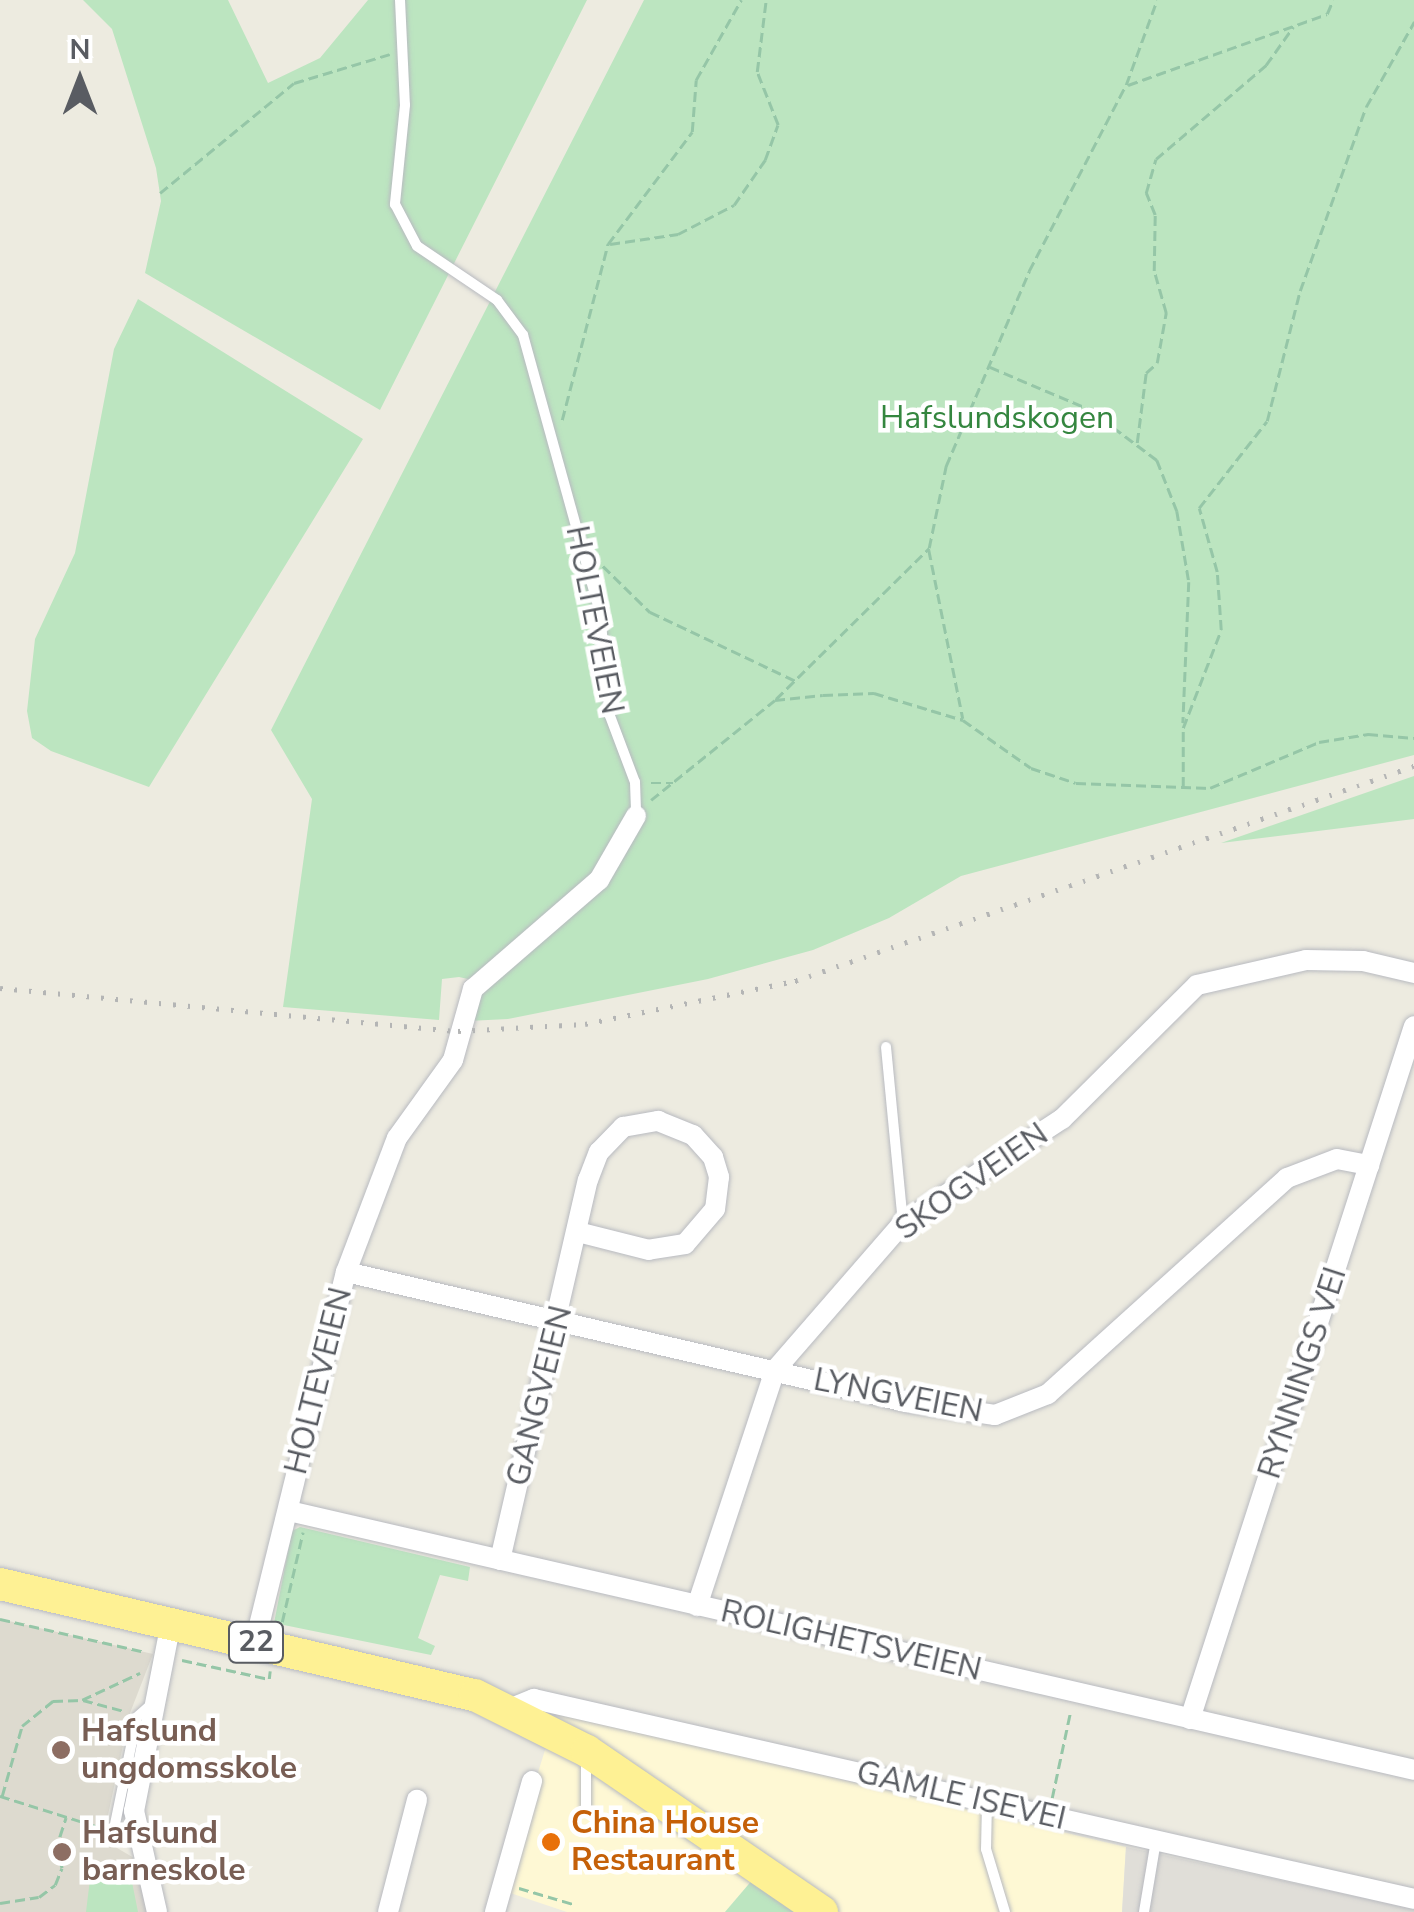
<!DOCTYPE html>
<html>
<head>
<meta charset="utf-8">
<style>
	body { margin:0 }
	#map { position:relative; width:1414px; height:1912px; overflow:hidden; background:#edebe0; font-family:"Nunito Sans",sans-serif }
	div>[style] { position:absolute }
	.commercial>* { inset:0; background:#fef8d4 }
	.industrial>* { inset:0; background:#e0ded8 }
	.education>* { inset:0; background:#dddacf }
	.green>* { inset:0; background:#bce5c0 }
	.path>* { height:2.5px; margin-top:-1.25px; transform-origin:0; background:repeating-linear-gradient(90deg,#95c6a7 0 10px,transparent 0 15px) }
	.roads { filter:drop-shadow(0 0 2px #b8bac0) drop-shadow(0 0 2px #b8bac0) }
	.service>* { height:10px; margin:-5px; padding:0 5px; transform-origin:5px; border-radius:5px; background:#fff }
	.minor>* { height:20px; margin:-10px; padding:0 10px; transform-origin:10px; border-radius:10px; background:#fff }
	.trunk>* { height:32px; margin:-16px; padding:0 16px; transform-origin:16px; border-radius:16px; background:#fef194 }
	.rail>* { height:5px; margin-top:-2.5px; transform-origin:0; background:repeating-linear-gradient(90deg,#b4b5b5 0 2.5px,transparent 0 14.5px) }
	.dots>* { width:28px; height:28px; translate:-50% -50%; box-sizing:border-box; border:5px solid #fff; border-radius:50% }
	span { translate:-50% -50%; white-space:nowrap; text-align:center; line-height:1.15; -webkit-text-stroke:9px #fff; paint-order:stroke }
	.shield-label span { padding:2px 8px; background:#fff; border:2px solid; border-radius:8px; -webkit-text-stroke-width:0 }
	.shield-label { font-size:30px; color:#595c62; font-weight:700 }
	.park-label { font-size:32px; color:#34863f }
	.street-label { font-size:32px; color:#595c62 }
	.education-label { font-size:32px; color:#785e54; font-weight:700 }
	.left { translate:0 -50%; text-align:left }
	.food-label { font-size:32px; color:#c56008; font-weight:700 }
	.north { position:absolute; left:30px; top:30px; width:100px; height:100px; -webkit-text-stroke:8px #fff; paint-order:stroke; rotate:0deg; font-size:28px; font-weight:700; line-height:40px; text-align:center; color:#595c62 }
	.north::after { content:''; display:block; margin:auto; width:35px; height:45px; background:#595c62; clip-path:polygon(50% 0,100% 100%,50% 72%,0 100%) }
</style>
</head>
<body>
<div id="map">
	<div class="commercial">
		<div style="clip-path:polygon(557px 1712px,1126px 1847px,1122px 1912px,819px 1912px,754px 1878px,725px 1912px,567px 1912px,501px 1890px)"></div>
	</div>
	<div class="industrial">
		<div style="clip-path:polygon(1126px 1847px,1414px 1909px,1414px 1912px,1122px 1912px)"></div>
	</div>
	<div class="education">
		<div style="clip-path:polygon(0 1619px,153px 1654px,130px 1713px,105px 1829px,112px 1845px,134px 1858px,148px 1912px,0 1912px)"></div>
	</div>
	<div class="green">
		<div style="clip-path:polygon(83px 0,228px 0,268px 83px,320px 58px,368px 0,587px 0,380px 410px,145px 273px,161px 201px,156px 168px,112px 29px)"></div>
		<div style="clip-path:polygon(644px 0,1414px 0,1414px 755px,961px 876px,889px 918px,813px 950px,708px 979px,508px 1019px,468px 1021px,486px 983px,459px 977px,442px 979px,439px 1020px,283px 1007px,312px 799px,271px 730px)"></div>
		<div style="clip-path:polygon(138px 299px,363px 439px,149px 787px,51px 751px,32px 738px,27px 711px,35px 639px,75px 553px,114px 349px)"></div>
		<div style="clip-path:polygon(1414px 776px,1414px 819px,1221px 843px)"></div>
		<div style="clip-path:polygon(300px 1527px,470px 1567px,468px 1581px,440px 1575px,418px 1638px,435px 1646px,431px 1655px,274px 1623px,292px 1531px)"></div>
		<div style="clip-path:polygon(91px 1871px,130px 1872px,138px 1912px,86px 1912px)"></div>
		<div style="clip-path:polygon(754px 1878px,803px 1912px,725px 1912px)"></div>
	</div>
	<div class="path">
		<div style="left:1128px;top:85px;width:211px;rotate:-19.6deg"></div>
		<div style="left:1327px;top:14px;width:15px;rotate:-67deg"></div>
		<div style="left:160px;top:193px;width:173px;rotate:-39.4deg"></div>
		<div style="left:294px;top:83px;width:100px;rotate:-16.8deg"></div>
		<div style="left:610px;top:244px;width:69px;rotate:-8.4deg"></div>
		<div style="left:678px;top:234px;width:63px;rotate:-27.4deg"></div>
		<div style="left:734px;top:205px;width:55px;rotate:-55.4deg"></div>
		<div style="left:765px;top:160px;width:37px;rotate:-70deg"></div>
		<div style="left:778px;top:125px;width:57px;rotate:-111.6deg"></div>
		<div style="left:757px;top:72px;width:73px;rotate:-82.9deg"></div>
		<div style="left:990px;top:367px;width:108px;rotate:23deg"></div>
		<div style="left:1089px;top:409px;width:85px;rotate:36.9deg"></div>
		<div style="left:1157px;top:460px;width:55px;rotate:68.6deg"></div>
		<div style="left:1177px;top:511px;width:72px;rotate:80.4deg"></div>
		<div style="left:1189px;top:582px;width:141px;rotate:92.4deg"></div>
		<div style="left:562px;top:420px;width:182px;rotate:-75.4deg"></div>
		<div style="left:608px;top:244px;width:140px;rotate:-53.1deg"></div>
		<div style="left:692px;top:132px;width:52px;rotate:-85.6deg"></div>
		<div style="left:696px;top:80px;width:92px;rotate:-60.6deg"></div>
		<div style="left:1137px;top:443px;width:71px;rotate:-82.7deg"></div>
		<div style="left:1146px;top:373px;width:15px;rotate:-42deg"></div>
		<div style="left:1157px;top:363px;width:51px;rotate:-79.8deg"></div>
		<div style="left:1166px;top:313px;width:44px;rotate:-105.9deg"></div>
		<div style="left:1154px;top:271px;width:56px;rotate:-89deg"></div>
		<div style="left:1155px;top:215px;width:24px;rotate:-112deg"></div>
		<div style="left:1146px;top:193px;width:35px;rotate:-74deg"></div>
		<div style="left:1156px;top:159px;width:145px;rotate:-40.5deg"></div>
		<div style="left:1266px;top:65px;width:47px;rotate:-54.6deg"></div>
		<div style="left:929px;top:550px;width:172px;rotate:78.6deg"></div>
		<div style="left:603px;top:566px;width:66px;rotate:44.4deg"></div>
		<div style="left:650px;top:612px;width:161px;rotate:25.3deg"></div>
		<div style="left:776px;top:699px;width:215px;rotate:-44.6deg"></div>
		<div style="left:929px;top:548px;width:84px;rotate:-78.3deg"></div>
		<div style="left:946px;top:466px;width:212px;rotate:-66.9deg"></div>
		<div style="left:1029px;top:271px;width:210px;rotate:-62.5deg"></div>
		<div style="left:1126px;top:85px;width:90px;rotate:-70deg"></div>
		<div style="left:1183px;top:728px;width:105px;rotate:-68.8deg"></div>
		<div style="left:1221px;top:630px;width:58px;rotate:-93.9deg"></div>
		<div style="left:1217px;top:572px;width:66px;rotate:-105.7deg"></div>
		<div style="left:1199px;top:508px;width:110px;rotate:-52deg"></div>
		<div style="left:1267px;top:421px;width:134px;rotate:-75.8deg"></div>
		<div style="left:1300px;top:291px;width:195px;rotate:-70.3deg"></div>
		<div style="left:1366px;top:107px;width:98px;rotate:-60.5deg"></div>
		<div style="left:651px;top:783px;width:22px"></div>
		<div style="left:1183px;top:787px;width:56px;rotate:-90deg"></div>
		<div style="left:651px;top:800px;width:159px;rotate:-38.9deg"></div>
		<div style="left:775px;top:700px;width:48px;rotate:-5.9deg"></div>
		<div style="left:823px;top:695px;width:51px;rotate:-2.2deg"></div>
		<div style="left:874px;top:693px;width:93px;rotate:16.9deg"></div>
		<div style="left:963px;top:720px;width:83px;rotate:35.2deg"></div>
		<div style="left:1031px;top:768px;width:47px;rotate:18.4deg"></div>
		<div style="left:1076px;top:783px;width:134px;rotate:2.1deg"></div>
		<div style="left:1210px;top:788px;width:118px;rotate:-22.9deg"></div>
		<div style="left:1319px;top:742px;width:50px;rotate:-9.3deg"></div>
		<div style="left:1368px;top:734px;width:46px;rotate:5deg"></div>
		<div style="left:0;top:1619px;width:149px;rotate:12.8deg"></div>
		<div style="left:282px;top:1622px;width:92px;rotate:-76.9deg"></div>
		<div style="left:182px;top:1660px;width:89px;rotate:12.3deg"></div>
		<div style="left:269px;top:1679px;width:8px;rotate:-83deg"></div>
		<div style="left:83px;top:1700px;width:42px;rotate:15deg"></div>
		<div style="left:0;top:1796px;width:104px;rotate:17.4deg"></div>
		<div style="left:2px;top:1796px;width:73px;rotate:-74.1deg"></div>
		<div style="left:22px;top:1726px;width:40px;rotate:-39deg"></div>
		<div style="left:53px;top:1701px;width:29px;rotate:-2deg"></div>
		<div style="left:82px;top:1700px;width:64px;rotate:-25deg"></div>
		<div style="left:1052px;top:1798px;width:87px;rotate:-78deg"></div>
		<div style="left:519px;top:1888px;width:56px;rotate:16.5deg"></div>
		<div style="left:0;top:1903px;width:39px;rotate:-9deg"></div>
		<div style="left:39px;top:1897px;width:20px;rotate:-37deg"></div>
		<div style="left:55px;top:1885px;width:18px;rotate:-68deg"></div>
		<div style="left:62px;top:1868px;width:18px;rotate:-112deg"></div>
		<div style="left:55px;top:1851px;width:35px;rotate:-72deg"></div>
	</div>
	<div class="roads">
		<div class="service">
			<div style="left:400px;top:0;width:105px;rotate:87.3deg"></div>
			<div style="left:405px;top:105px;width:100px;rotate:95.8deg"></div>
			<div style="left:395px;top:204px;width:47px;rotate:62.4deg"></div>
			<div style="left:417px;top:246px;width:97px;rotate:34deg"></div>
			<div style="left:497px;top:300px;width:44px;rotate:53.4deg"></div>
			<div style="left:523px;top:335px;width:288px;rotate:74.5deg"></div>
			<div style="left:600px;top:613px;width:103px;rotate:84.5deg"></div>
			<div style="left:610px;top:716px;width:71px;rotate:69.3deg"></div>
			<div style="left:635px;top:782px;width:34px;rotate:88deg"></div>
			<div style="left:886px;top:1047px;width:176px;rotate:84.5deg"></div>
			<div style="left:586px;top:1757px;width:52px;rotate:90deg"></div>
			<div style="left:987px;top:1802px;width:47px;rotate:91.2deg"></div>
			<div style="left:986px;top:1849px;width:66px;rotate:73.2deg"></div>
			<div style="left:136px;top:1840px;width:25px;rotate:-153deg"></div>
			<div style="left:114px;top:1829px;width:114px;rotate:-78.4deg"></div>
			<div style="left:137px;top:1717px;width:20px;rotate:-41deg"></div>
			<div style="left:1144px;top:1912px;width:73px;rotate:-80.5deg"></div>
		</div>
		<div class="minor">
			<div style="left:346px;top:1272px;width:575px;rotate:13.07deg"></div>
			<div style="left:906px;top:1402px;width:90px;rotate:8.3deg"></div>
			<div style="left:995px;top:1415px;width:57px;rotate:-21.6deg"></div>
			<div style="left:1048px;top:1394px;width:322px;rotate:-42.1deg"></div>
			<div style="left:1287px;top:1178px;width:53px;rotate:-20.8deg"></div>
			<div style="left:1337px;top:1159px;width:33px;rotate:11deg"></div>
			<div style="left:289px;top:1511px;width:1154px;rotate:12.96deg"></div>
			<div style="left:500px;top:1560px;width:390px;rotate:-77deg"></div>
			<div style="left:588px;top:1180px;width:30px;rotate:-69deg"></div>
			<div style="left:599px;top:1152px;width:35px;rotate:-46deg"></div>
			<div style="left:623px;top:1127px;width:36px;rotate:-10deg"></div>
			<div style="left:658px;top:1121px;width:38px;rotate:22deg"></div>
			<div style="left:693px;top:1135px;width:30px;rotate:48deg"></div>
			<div style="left:713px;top:1157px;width:21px;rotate:73deg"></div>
			<div style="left:719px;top:1177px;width:32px;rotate:97deg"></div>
			<div style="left:715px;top:1209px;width:46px;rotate:130.6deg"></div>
			<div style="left:685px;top:1244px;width:36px;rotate:171deg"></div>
			<div style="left:649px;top:1250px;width:73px;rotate:-165.8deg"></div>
			<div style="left:697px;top:1606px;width:249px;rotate:-71.7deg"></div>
			<div style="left:775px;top:1370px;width:195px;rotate:-49deg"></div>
			<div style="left:903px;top:1223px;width:190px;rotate:-33.2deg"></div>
			<div style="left:1062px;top:1119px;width:190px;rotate:-44.8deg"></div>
			<div style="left:1197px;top:985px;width:112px;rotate:-12.9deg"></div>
			<div style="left:1306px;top:960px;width:57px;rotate:1deg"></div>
			<div style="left:1363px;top:961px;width:52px;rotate:13.2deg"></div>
			<div style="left:255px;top:1642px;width:381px;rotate:-76.2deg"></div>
			<div style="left:346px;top:1272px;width:143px;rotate:-69.2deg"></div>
			<div style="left:397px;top:1138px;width:96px;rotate:-54.3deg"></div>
			<div style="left:453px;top:1060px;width:74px;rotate:-74.3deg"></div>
			<div style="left:473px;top:989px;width:167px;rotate:-40.9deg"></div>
			<div style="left:599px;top:880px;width:74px;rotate:-60deg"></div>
			<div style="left:509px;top:1709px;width:27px;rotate:-22deg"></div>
			<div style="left:534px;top:1699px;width:902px;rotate:12.8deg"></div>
			<div style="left:1190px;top:1719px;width:728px;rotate:-72.09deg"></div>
			<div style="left:157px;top:1912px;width:104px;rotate:-102.8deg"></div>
			<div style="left:134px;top:1811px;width:192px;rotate:-78.9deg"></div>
			<div style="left:388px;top:1912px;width:116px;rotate:-75.5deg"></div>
			<div style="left:495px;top:1912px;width:136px;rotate:-74.2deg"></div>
		</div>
		<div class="trunk">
			<div style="left:0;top:1584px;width:488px;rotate:13.2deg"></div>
			<div style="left:475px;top:1695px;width:125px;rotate:26.6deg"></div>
			<div style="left:587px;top:1751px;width:285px;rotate:34.4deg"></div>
		</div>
	</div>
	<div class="rail">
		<div style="left:0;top:988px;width:460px;rotate:5.4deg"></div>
		<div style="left:458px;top:1031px;width:127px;rotate:-3.2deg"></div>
		<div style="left:585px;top:1024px;width:214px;rotate:-11.6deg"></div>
		<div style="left:795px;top:981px;width:655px;rotate:-19.15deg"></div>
	</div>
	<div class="dots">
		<div style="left:61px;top:1750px;background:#8d6e63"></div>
		<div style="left:551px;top:1842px;background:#e8710a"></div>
		<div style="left:62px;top:1852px;background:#8d6e63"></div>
	</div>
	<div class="shield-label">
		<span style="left:256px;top:1642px">22</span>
	</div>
	<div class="park-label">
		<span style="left:997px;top:418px">Hafslundskogen</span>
	</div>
	<div class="street-label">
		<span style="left:594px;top:620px;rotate:79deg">HOLTEVEIEN</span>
		<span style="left:972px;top:1182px;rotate:-35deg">SKOGVEIEN</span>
		<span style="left:1303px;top:1373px;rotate:-72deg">RYNNINGS VEI</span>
		<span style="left:319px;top:1381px;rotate:-76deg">HOLTEVEIEN</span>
		<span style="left:540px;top:1396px;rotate:-76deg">GANGVEIEN</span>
		<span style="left:898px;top:1396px;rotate:11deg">LYNGVEIEN</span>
		<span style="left:851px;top:1641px;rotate:13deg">ROLIGHETSVEIEN</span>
		<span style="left:961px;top:1796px;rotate:13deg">GAMLE ISEVEI</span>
	</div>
	<div class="education-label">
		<span class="left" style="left:81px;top:1750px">Hafslund<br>ungdomsskole</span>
		<span class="left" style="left:82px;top:1852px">Hafslund<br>barneskole</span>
	</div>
	<div class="food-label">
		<span class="left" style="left:571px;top:1842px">China House<br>Restaurant</span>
	</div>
	<div class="north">N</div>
</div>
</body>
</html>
